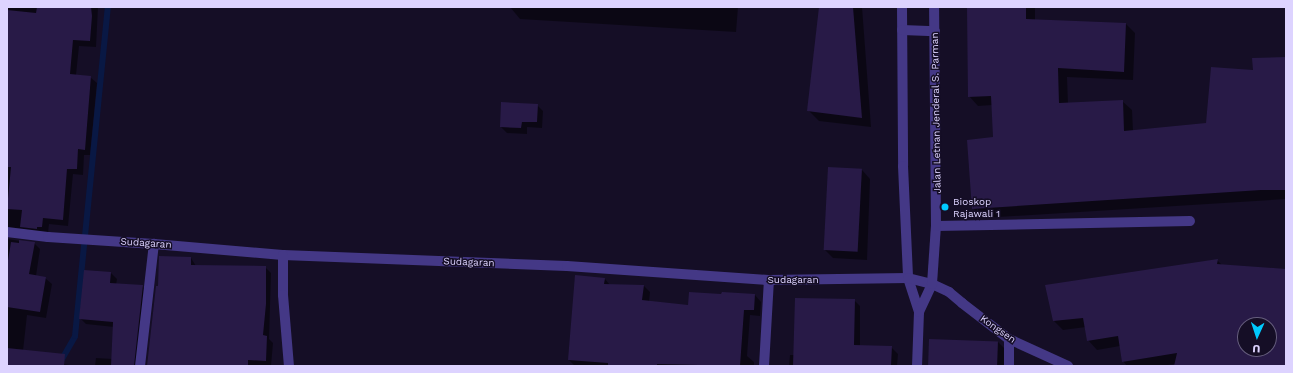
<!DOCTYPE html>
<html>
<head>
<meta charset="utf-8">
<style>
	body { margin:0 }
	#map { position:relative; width:1293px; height:373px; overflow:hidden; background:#150e26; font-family:"Work Sans",sans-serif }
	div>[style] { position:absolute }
	.shadow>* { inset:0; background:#0007 }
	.stream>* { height:6px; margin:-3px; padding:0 3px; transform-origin:3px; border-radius:3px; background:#091844 }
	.building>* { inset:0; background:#281a47; transform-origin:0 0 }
	.minor>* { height:10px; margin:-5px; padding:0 5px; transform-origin:5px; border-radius:5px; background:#443886 }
	.dots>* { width:11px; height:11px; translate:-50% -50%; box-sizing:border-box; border:2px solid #150e26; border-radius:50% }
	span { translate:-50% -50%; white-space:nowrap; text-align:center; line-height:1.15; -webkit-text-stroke:3px #150e26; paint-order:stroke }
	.street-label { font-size:10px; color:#ddd3ff }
	.poi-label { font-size:10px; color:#ddd3ff }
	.left { translate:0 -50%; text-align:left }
	.frame { position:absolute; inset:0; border:8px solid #ddd3ff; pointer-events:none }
	.north { position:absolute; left:1237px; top:317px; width:40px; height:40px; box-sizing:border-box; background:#150e26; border:1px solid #655d7d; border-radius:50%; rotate:183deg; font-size:11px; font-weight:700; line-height:16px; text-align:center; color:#ddd3ff }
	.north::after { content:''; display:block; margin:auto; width:14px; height:18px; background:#00c9fe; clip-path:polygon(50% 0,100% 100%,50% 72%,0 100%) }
</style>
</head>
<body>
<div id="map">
	<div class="shadow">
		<div style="clip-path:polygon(7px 7px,98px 7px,96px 47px,79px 46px,76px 75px,90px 77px,97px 83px,90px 155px,84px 155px,83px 175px,73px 174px,68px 226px,49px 224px,48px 233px,7px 236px)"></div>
		<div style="clip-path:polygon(510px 7px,738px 7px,736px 32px,520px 19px)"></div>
		<div style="clip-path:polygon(820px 7px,862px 7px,871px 127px,819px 121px,808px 110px)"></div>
		<div style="clip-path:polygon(968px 7px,1035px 7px,1035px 21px,1126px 24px,1135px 33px,1133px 80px,1067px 77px,1068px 104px,1122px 101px,1132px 110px,1133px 131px,1207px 124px,1254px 72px,1286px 58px,1286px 199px,982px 218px,973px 208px,994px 138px,992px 105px,978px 106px,969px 96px)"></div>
		<div style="clip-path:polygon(537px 105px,543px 111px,542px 128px,527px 127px,527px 134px,507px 133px,501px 127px)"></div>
		<div style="clip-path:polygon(829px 168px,862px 170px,870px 179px,867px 260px,833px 258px,825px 250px)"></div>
		<div style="clip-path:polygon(7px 239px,34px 243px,40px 249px,36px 276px,45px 278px,52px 284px,46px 318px,27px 315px,23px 351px,40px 366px,7px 366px)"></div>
		<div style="clip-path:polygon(191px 258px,196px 266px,265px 267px,271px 273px,269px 339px,273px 343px,271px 366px,148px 366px,159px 287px)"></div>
		<div style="clip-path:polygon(evenodd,1217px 260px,1222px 265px,1286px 270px,1286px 366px,1175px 366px,1175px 364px,1160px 366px,1127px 366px,1123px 361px,1120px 346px,1097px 350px,1088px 340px,1086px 327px,1063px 330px,1054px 321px,1217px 260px,1245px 325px,1269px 325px,1269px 349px,1245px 349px,1245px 325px)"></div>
		<div style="clip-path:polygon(111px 273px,117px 279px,116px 285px,142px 286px,148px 292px,140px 366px,95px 366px,96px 358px,113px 359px,114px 327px,86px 324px,80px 318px)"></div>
		<div style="clip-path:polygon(605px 279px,610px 285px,644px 286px,650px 292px,649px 302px,689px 306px,722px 295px,723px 293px,755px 295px,761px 302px,760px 316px,750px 315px,747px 356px,754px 362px,754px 366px,575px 366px,569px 360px)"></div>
		<div style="clip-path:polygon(854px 300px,860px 306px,860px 346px,891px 347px,898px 354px,897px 366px,789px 366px,790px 355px,794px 355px)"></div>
		<div style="clip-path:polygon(998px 342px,1005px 349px,1005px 366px,929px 366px)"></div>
		<div style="clip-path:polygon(53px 363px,77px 366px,52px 366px)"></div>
	</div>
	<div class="stream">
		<div style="left:58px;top:366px;width:34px;rotate:-60deg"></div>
		<div style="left:75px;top:336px;width:331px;rotate:-84.3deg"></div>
	</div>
	<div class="building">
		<div style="clip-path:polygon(37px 7px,91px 7px,92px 16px,90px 41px,73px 40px,70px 74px,91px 76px,85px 150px,78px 149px,77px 169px,67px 169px,63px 220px,43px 218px,42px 227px,37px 227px,37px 229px,20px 227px,22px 210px,7px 209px,11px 167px,7px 167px,7px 10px,36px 13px)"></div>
		<div style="clip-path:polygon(819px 7px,853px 7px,862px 118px,807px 111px)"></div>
		<div style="clip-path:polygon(967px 7px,1026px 7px,1026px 19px,1126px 23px,1124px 72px,1058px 68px,1059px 103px,1123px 100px,1124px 131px,1206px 123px,1211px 67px,1253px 70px,1252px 58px,1286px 57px,1286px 190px,1261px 190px,972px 209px,967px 140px,993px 137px,991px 96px,968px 97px)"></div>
		<div style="clip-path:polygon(501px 102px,538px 104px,537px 122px,522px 122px,521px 128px,500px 127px)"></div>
		<div style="left:828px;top:167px;width:34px;height:83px;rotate:3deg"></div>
		<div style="clip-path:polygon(19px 240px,35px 242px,29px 274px,46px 277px,40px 312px,7px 307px,7px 267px,11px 242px,19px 243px)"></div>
		<div style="clip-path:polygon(159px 256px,191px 257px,191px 265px,266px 266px,266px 304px,263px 335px,267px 336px,266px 361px,248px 360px,248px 366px,147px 366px,156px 286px,158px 286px)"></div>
		<div style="clip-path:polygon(evenodd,1218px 259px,1217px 264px,1286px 269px,1286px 366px,1174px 366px,1177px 353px,1122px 362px,1118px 336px,1087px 341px,1083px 318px,1053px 321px,1045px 285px,1218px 259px,1245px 325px,1269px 325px,1269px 349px,1245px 349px,1245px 325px)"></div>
		<div style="clip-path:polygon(84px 270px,111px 272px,110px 283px,143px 285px,134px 366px,111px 366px,113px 322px,79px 319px)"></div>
		<div style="clip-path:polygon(575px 275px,605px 278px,604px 284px,644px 285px,642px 300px,688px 305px,689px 292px,721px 294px,722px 292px,755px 294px,754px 310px,744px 310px,740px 366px,657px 364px,657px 366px,608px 366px,608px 363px,568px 360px)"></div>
		<div style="clip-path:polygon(795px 298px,855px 299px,854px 345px,892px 346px,891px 366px,793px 366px)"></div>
		<div style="left:929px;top:339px;width:69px;height:27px;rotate:2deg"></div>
		<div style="clip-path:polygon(7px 348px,65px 354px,64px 366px,7px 366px)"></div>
	</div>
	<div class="minor">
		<div style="left:902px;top:7px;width:159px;rotate:89.6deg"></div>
		<div style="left:903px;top:166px;width:112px;rotate:87.4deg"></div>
		<div style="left:908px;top:278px;width:36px;rotate:72deg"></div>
		<div style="left:919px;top:312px;width:54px;rotate:92.1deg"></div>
		<div style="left:902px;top:30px;width:33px;rotate:2deg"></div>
		<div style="left:936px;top:226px;width:254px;rotate:-1.1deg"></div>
		<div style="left:7px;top:232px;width:41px;rotate:7deg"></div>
		<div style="left:48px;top:237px;width:106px;rotate:3.8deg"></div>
		<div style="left:154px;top:244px;width:129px;rotate:4.9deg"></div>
		<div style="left:283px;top:255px;width:284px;rotate:2.2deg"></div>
		<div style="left:567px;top:266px;width:202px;rotate:4deg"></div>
		<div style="left:769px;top:280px;width:139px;rotate:-0.8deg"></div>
		<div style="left:908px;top:278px;width:25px;rotate:14deg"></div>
		<div style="left:932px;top:284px;width:19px;rotate:25deg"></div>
		<div style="left:949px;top:292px;width:17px;rotate:40deg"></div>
		<div style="left:962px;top:303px;width:59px;rotate:37.5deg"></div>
		<div style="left:1009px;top:339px;width:65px;rotate:24.6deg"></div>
		<div style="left:283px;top:255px;width:40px;rotate:90deg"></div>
		<div style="left:283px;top:295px;width:71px;rotate:85.2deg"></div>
		<div style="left:919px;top:312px;width:31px;rotate:-65deg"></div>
		<div style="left:932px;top:284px;width:58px;rotate:-86.1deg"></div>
		<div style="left:936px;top:226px;width:219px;rotate:-90.5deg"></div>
		<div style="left:140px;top:366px;width:123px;rotate:-83.5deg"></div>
		<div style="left:764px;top:366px;width:86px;rotate:-86.7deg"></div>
		<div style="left:1009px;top:366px;width:27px;rotate:-90deg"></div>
	</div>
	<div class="dots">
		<div style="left:945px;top:207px;background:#00c9fe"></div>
	</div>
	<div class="street-label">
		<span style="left:936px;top:113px;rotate:-91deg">Jalan Letnan Jenderal S. Parman</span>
		<span style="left:146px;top:243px;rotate:4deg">Sudagaran</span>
		<span style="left:469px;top:262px;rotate:2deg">Sudagaran</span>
		<span style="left:793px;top:280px">Sudagaran</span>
		<span style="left:998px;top:329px;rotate:35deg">Kongsen</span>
	</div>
	<div class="poi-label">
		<span class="left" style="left:953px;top:207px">Bioskop<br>Rajawali 1</span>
	</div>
	<div class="frame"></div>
	<div class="north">U</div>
</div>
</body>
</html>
